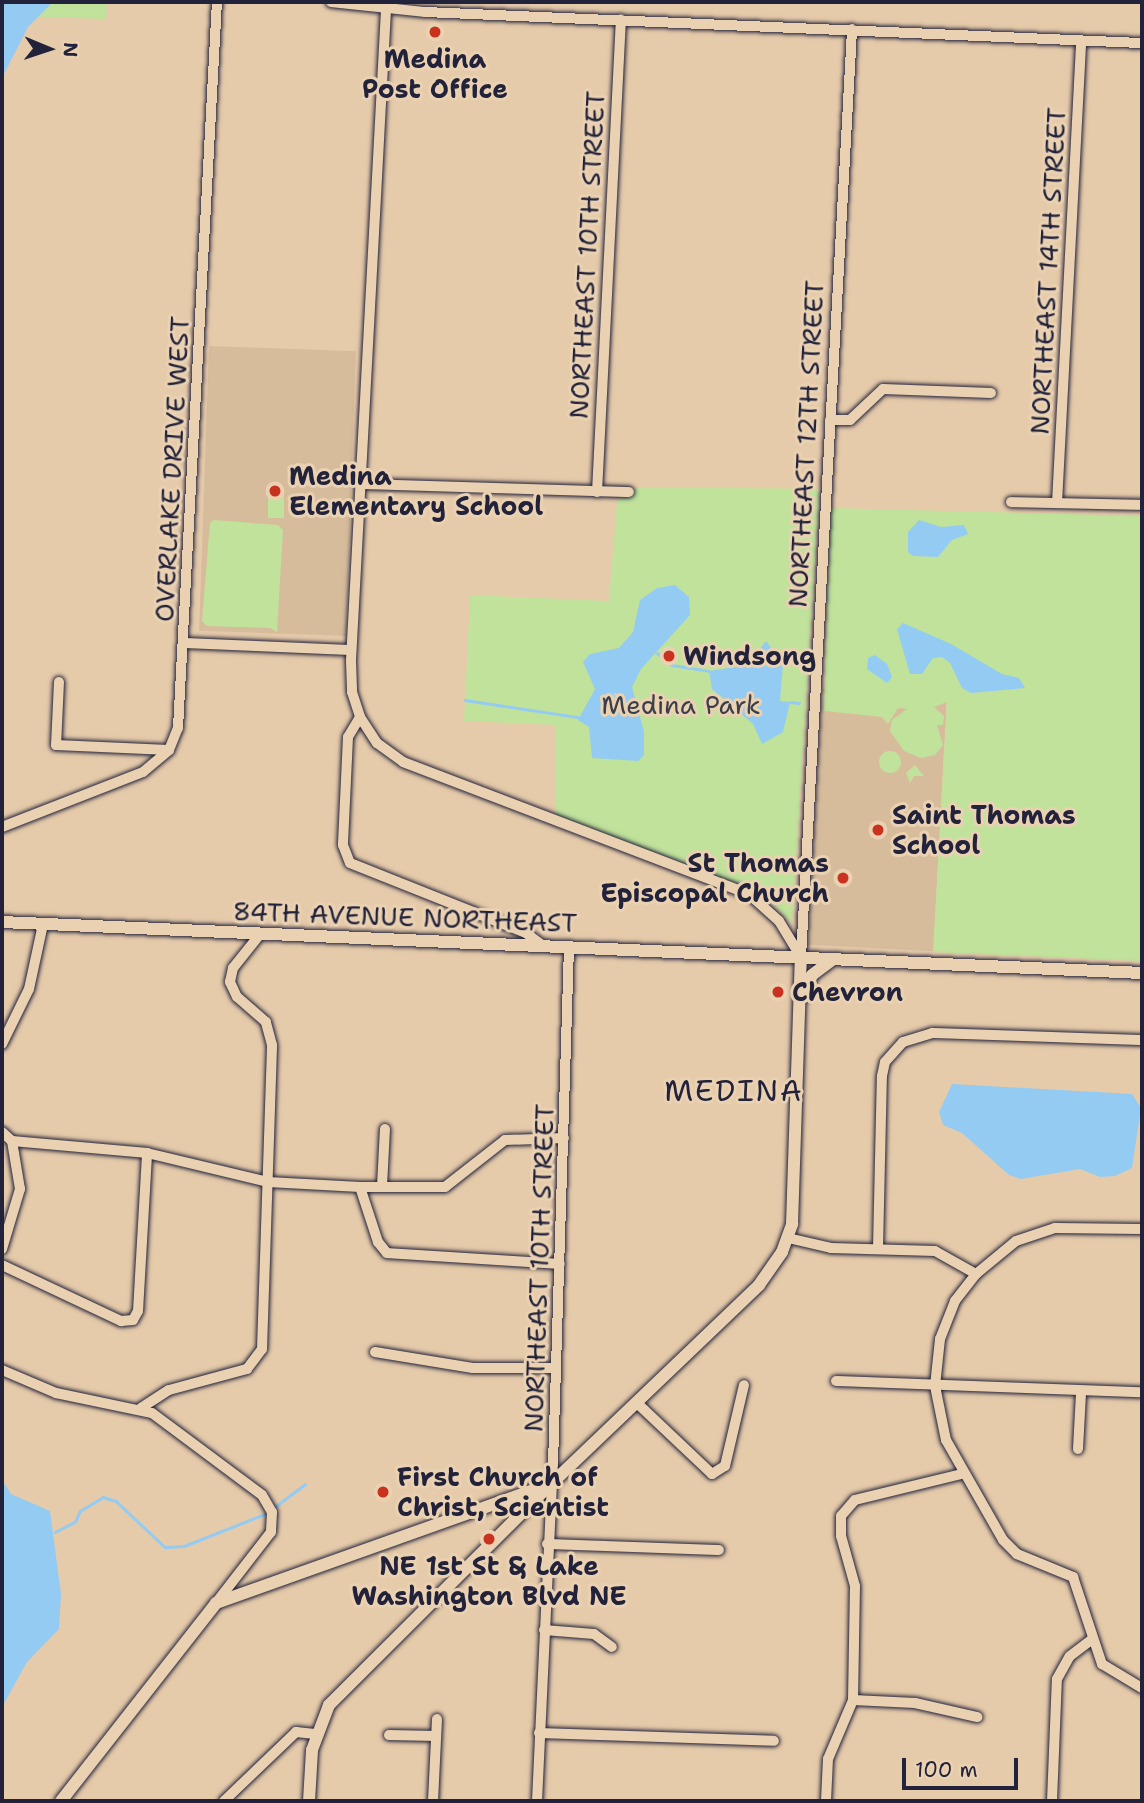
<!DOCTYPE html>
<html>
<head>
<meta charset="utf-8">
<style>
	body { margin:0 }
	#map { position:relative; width:1144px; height:1803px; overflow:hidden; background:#e6cbaa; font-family:"Shantell Sans",sans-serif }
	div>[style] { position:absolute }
	.built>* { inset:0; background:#d7bc9c; transform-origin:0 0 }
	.green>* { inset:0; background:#c0e29b; transform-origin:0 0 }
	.round { border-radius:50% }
	.water>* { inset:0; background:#94cbf3 }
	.stream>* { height:2.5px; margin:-1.25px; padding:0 1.25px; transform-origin:1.25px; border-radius:1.25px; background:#94cbf3 }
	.roads { filter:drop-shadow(0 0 2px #22223b) drop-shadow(0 0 2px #22223b) }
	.minor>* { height:10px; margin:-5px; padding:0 5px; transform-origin:5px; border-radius:5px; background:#e9d1b2 }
	.major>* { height:12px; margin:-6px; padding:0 6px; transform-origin:6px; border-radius:6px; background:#e9d1b2 }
	.dots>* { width:19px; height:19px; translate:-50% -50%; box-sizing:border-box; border:4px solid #e9d1b2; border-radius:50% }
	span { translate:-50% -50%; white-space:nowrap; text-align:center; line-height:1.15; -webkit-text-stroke:6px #e9d1b2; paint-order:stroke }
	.poi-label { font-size:26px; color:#22223b; font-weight:700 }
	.left { translate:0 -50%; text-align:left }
	.right { translate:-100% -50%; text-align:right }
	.street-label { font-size:26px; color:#22223b }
	.park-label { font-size:26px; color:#3a3f49 }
	.quarter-label { font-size:30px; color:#22223b; letter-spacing:2px }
	.frame { position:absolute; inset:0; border:4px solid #22223b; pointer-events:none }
	.north { position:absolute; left:14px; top:14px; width:70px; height:70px; -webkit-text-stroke:5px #e9d1b2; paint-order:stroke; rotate:92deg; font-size:19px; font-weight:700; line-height:28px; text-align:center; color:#22223b }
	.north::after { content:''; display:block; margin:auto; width:24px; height:32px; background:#22223b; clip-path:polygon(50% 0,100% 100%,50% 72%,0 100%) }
	.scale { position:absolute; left:902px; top:1758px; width:116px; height:32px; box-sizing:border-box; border:4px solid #22223b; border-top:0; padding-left:9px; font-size:21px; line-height:24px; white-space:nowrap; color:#22223b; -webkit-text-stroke:5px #e9d1b2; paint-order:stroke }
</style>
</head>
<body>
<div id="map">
	<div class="built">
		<div style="left:209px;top:346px;width:147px;height:285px;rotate:2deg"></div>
		<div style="left:822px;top:689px;width:125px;height:256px;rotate:3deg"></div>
	</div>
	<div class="green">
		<div style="clip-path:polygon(53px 2px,107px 2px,106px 19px,38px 17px)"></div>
		<div style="clip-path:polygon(638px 487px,819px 489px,792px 924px,774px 905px,743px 886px,556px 817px,556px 725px,464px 721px,470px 595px,609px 601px,617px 501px)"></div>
		<div style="left:268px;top:490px;width:16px;height:28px"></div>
		<div style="clip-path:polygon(831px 508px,1142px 516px,1142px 961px,933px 952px,947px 702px,934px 707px,944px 716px,943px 725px,937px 725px,943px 745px,935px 755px,921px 758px,904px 751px,890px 731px,892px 720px,907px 709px,898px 708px,888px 724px,882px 717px,824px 711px)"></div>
		<div style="clip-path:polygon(214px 520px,278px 525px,283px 530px,277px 632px,270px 628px,207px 626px,202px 621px,210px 523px)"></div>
		<div class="round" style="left:879px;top:751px;width:22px;height:22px"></div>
		<div style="clip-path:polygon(915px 765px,924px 776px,914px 776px,910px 783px,906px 773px)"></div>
	</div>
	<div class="water">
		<div style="clip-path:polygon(2px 2px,53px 2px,28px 27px,2px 78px)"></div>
		<div style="clip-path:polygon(919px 520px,941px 527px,964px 525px,968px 534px,952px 540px,938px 557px,913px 556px,908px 552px,908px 532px)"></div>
		<div style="clip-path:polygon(675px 585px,689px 597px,690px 615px,641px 669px,632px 687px,644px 732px,644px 755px,638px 761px,592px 758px,589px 727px,578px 720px,595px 689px,583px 662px,590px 654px,619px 648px,633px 632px,640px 600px,657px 588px)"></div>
		<div style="clip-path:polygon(903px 623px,951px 644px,1002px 674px,1019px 678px,1025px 688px,971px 693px,962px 688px,950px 663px,942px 657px,933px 658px,922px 674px,910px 674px,897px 629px)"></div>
		<div style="clip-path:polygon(766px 641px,783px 664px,780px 701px,790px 702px,783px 732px,762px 744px,753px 724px,712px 689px,709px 671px,747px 665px)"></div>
		<div style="clip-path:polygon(875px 655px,887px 664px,892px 677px,887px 683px,867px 669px,868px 658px)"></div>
		<div style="clip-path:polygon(952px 1084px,1132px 1094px,1141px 1108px,1132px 1168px,1115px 1176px,1100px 1177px,1080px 1169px,1021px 1179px,1009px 1175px,962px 1133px,943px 1125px,939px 1112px)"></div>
		<div style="clip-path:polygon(2px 1480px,11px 1494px,50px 1511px,61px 1594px,59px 1629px,27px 1662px,2px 1707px)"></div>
	</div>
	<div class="stream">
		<div style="left:657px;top:653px;width:19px;rotate:39deg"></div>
		<div style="left:672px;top:665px;width:37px;rotate:9deg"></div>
		<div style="left:465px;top:700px;width:114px;rotate:8.6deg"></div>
		<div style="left:790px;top:702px;width:9px;rotate:6deg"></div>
		<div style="left:276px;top:1506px;width:36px;rotate:-37deg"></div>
		<div style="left:55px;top:1532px;width:22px;rotate:-27deg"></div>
		<div style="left:75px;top:1522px;width:12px;rotate:-66deg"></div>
		<div style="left:80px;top:1511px;width:27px;rotate:-31deg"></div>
		<div style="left:103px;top:1497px;width:14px;rotate:17deg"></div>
		<div style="left:116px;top:1501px;width:67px;rotate:43.2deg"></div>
		<div style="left:165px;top:1547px;width:19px;rotate:-3deg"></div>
		<div style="left:184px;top:1546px;width:87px;rotate:-21.6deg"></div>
	</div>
	<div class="roads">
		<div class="minor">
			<div style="left:331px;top:2px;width:95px;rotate:6.1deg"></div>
			<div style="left:425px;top:12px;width:718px;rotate:2.48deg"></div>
			<div style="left:386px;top:10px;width:652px;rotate:93.08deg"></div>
			<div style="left:351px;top:661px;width:31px;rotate:88deg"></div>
			<div style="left:352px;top:692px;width:26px;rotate:72deg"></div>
			<div style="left:360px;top:717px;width:31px;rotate:57deg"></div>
			<div style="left:377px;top:743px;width:32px;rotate:36deg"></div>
			<div style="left:403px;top:762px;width:370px;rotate:20.9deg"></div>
			<div style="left:749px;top:894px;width:40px;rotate:42deg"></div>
			<div style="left:779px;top:921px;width:42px;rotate:58.6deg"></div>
			<div style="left:830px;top:420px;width:20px"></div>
			<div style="left:850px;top:420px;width:45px;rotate:-43.2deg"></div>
			<div style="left:883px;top:389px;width:108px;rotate:2.1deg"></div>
			<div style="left:360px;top:484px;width:269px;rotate:1.7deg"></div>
			<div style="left:597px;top:492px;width:473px;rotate:-87.1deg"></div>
			<div style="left:1011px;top:502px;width:131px;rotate:1.3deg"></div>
			<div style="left:1057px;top:503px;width:463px;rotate:-87deg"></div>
			<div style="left:184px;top:643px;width:167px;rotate:2.4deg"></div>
			<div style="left:59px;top:682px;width:63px;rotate:92.7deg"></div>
			<div style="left:56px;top:745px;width:113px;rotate:2.5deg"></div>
			<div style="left:360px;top:717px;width:23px;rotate:121deg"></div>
			<div style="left:348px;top:737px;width:108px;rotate:92.7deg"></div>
			<div style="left:343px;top:845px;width:19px;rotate:69deg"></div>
			<div style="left:350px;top:863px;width:189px;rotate:21.7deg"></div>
			<div style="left:526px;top:933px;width:20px;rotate:37deg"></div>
			<div style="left:2px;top:827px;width:151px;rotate:-21.3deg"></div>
			<div style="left:143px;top:772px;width:34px;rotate:-40deg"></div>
			<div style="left:169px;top:750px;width:24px;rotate:-68deg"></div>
			<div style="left:178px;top:728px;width:727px;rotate:-86.93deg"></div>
			<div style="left:801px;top:957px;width:929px;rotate:-86.85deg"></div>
			<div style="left:2px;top:1044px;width:61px;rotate:-63.9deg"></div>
			<div style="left:29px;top:989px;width:66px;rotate:-77.8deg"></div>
			<div style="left:2px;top:1132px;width:13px;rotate:42deg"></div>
			<div style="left:12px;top:1141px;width:136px;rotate:5.1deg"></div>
			<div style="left:147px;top:1153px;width:124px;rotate:13.5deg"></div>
			<div style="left:268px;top:1182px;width:92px;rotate:3.1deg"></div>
			<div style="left:360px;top:1187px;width:85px"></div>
			<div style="left:445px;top:1187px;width:76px;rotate:-38.1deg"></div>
			<div style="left:505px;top:1140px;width:59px;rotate:-1.9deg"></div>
			<div style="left:382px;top:1186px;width:57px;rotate:-87deg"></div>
			<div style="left:360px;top:1187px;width:58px;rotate:71.9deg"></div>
			<div style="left:378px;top:1242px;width:14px;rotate:51deg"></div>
			<div style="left:387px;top:1253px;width:173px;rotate:3.6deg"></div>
			<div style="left:788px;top:1238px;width:44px;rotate:13.1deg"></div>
			<div style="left:831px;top:1248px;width:104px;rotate:1.7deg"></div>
			<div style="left:935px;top:1251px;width:47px;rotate:29.3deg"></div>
			<div style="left:976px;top:1274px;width:52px;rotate:-39.5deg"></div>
			<div style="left:1016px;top:1241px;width:41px;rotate:-18.4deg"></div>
			<div style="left:1055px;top:1228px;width:87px;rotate:0.7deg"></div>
			<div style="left:878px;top:1248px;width:172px;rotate:-88.7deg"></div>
			<div style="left:882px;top:1076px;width:14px;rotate:-78deg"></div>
			<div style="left:885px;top:1062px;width:27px;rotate:-48deg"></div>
			<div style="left:903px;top:1042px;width:30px;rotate:-17deg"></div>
			<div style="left:932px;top:1033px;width:210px;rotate:1.9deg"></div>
			<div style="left:2px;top:1249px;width:63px;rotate:-73.3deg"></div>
			<div style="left:20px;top:1189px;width:49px;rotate:-99.5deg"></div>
			<div style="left:2px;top:1265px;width:132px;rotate:25.2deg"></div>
			<div style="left:121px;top:1321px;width:12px;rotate:-5deg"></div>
			<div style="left:133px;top:1320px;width:10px;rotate:-61deg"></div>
			<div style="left:138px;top:1311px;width:158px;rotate:-86.7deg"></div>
			<div style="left:976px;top:1274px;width:34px;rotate:128deg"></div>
			<div style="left:955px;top:1301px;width:41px;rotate:111.5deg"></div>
			<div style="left:940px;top:1339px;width:47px;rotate:96.1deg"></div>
			<div style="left:935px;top:1386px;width:55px;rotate:78.5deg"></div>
			<div style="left:946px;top:1440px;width:115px;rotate:60.3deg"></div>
			<div style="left:1003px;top:1540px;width:20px;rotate:45deg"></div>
			<div style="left:1017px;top:1554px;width:61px;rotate:22.3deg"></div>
			<div style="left:1073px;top:1577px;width:92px;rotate:71.6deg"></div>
			<div style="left:1102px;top:1664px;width:47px;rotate:31deg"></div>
			<div style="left:375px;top:1352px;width:99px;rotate:9.3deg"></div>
			<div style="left:473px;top:1368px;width:83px"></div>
			<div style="left:2px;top:1370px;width:59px;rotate:23.1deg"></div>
			<div style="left:56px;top:1393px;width:98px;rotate:11.8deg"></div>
			<div style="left:152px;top:1413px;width:137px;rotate:36.7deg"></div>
			<div style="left:262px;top:1495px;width:20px;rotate:60deg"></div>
			<div style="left:272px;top:1512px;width:20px;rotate:93deg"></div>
			<div style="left:271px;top:1532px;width:90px;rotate:127.8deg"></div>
			<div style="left:836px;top:1381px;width:306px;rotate:2.1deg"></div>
			<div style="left:638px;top:1404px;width:102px;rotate:43.4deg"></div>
			<div style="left:712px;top:1474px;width:15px;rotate:-32deg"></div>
			<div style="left:725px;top:1466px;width:83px;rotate:-76.8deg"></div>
			<div style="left:141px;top:1408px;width:33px;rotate:-33deg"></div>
			<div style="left:169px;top:1390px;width:81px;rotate:-15.1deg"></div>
			<div style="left:247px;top:1369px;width:25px;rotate:-53deg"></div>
			<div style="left:262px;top:1349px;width:304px;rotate:-88.1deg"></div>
			<div style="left:272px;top:1045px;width:24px;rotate:-105deg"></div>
			<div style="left:266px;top:1022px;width:38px;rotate:-139deg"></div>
			<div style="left:237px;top:997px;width:17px;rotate:-115deg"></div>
			<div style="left:230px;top:982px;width:14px;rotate:-78deg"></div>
			<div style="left:233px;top:968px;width:45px;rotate:-51.3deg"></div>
			<div style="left:1078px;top:1449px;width:56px;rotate:-86.9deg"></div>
			<div style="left:547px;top:1544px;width:172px;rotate:2deg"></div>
			<div style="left:544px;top:1630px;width:50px;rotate:4.6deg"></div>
			<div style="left:594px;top:1634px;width:22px;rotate:36deg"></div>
			<div style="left:853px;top:1700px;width:62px;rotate:2.8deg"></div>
			<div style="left:915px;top:1703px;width:64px;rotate:12.7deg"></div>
			<div style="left:539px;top:1733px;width:235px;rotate:1.9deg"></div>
			<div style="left:389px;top:1735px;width:47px;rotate:1.2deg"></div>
			<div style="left:224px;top:1801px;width:100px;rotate:-43.8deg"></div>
			<div style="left:296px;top:1732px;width:19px;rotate:6deg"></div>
			<div style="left:433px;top:1801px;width:82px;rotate:-87.2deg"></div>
			<div style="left:537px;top:1801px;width:337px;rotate:-87.3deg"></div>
			<div style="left:553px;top:1464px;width:518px;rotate:-88.23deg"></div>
			<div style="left:826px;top:1801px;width:42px;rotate:-87.3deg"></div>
			<div style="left:828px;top:1759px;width:64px;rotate:-67deg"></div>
			<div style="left:853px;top:1700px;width:114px;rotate:-89deg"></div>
			<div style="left:855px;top:1586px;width:52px;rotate:-105.6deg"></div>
			<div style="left:841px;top:1536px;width:20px;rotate:-90deg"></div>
			<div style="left:841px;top:1516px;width:21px;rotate:-49deg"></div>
			<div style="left:855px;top:1500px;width:110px;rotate:-13.7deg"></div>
			<div style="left:1052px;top:1801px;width:122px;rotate:-87.7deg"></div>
			<div style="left:1057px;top:1679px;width:26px;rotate:-61deg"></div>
			<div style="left:1070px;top:1656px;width:26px;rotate:-37deg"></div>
		</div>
		<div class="major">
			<div style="left:2px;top:922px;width:1141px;rotate:2.56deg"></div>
			<div style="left:804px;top:996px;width:22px;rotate:-69deg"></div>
			<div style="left:812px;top:975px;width:26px;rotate:-37deg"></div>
			<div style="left:61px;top:1801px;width:251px;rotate:-51.9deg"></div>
			<div style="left:216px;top:1603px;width:356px;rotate:-19.6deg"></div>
			<div style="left:551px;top:1484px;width:288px;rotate:-43.7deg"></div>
			<div style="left:759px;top:1285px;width:40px;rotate:-55.1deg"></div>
			<div style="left:782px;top:1252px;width:30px;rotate:-70deg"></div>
			<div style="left:792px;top:1224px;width:267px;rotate:-88.1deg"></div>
			<div style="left:309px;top:1801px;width:51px;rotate:-86.6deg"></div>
			<div style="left:312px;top:1750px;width:48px;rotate:-69.3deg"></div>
			<div style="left:329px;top:1705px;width:306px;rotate:-44.9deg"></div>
		</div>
	</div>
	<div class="dots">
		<div style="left:435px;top:32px;background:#c8321e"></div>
		<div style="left:275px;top:491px;background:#c8321e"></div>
		<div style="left:669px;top:656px;background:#c8321e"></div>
		<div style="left:878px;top:830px;background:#c8321e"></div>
		<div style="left:843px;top:878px;background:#c8321e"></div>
		<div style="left:778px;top:992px;background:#c8321e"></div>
		<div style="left:383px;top:1492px;background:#c8321e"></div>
		<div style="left:489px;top:1539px;background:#c8321e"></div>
	</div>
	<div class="poi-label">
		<span style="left:435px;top:74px">Medina<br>Post Office</span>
		<span class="left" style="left:289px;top:491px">Medina<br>Elementary School</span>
		<span class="left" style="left:683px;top:656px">Windsong</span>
		<span class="left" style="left:892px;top:830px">Saint Thomas<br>School</span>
		<span class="right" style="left:829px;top:878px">St Thomas<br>Episcopal Church</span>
		<span class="left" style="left:792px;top:992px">Chevron</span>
		<span class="left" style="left:397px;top:1492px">First Church of<br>Christ, Scientist</span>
		<span style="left:489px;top:1581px">NE 1st St &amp; Lake<br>Washington Blvd NE</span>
	</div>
	<div class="street-label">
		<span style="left:587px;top:255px;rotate:-87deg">NORTHEAST 10TH STREET</span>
		<span style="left:1048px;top:271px;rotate:-87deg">NORTHEAST 14TH STREET</span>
		<span style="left:806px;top:444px;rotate:-87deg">NORTHEAST 12TH STREET</span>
		<span style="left:172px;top:469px;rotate:-87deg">OVERLAKE DRIVE WEST</span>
		<span style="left:405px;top:917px;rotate:2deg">84TH AVENUE NORTHEAST</span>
		<span style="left:539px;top:1268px;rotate:-88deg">NORTHEAST 10TH STREET</span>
	</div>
	<div class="park-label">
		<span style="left:681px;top:705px">Medina Park</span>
	</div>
	<div class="quarter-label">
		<span style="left:734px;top:1091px">MEDINA</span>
	</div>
	<div class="frame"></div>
	<div class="north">N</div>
	<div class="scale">100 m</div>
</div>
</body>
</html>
